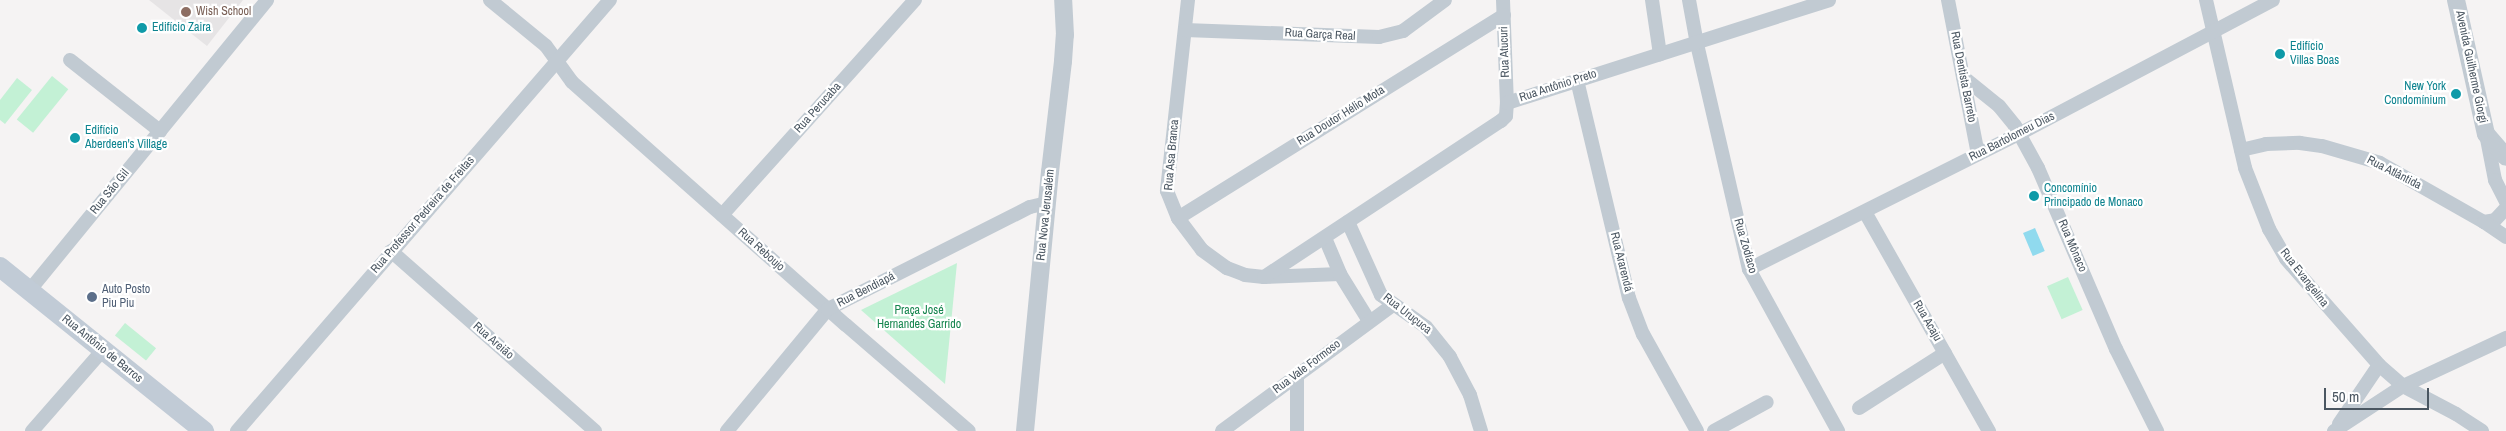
<!DOCTYPE html>
<html>
<head>
<meta charset="utf-8">
<style>
	body { margin:0 }
	#map { position:relative; width:2506px; height:431px; overflow:hidden; background:#f5f3f3; font-family:"Archivo Narrow",sans-serif }
	div>[style] { position:absolute }
	.education>* { inset:0; background:#e6e4e5 }
	.green>* { inset:0; background:#c3f1d5; transform-origin:0 0 }
	.water>* { inset:0; background:#90daee; transform-origin:0 0 }
	.minor>* { height:14px; margin:-7px; padding:0 7px; transform-origin:7px; border-radius:7px; background:#c1cad2 }
	.tertiary>* { height:18px; margin:-9px; padding:0 9px; transform-origin:9px; border-radius:9px; background:#c1cad2 }
	.secondary>* { height:20px; margin:-10px; padding:0 10px; transform-origin:10px; border-radius:10px; background:#c1cbd6 }
	.dots>* { width:14px; height:14px; translate:-50% -50%; box-sizing:border-box; border:2px solid #fff; border-radius:50% }
	span { translate:-50% -50%; white-space:nowrap; text-align:center; line-height:1.15; -webkit-text-stroke:4.5px #fff; paint-order:stroke }
	.education-label { font-size:12px; color:#785e54 }
	.left { translate:0 -50%; text-align:left }
	.culture-label { font-size:12px; color:#0d838f }
	.right { translate:-100% -50%; text-align:right }
	.street-label { font-size:12px; color:#4a5661 }
	.service-label { font-size:12px; color:#4e5e75 }
	.park-label { font-size:12px; color:#17864f }
	.scale { position:absolute; left:2324px; top:388px; width:105px; height:22px; box-sizing:border-box; border:2px solid #4a5661; border-top:0; padding-left:6px; font-size:15px; line-height:18px; white-space:nowrap; color:#4a5661; -webkit-text-stroke:4px #fff; paint-order:stroke }
</style>
</head>
<body>
<div id="map">
	<div class="education">
		<div style="clip-path:polygon(149px 0,243px 0,207px 46px)"></div>
	</div>
	<div class="green">
		<div style="left:52px;top:76px;width:21px;height:56px;rotate:39deg"></div>
		<div style="clip-path:polygon(17px 78px,32px 90px,5px 124px,0 120px,0 100px)"></div>
		<div style="clip-path:polygon(957px 263px,945px 384px,861px 310px)"></div>
		<div style="left:2068px;top:277px;width:36px;height:23px;rotate:66deg"></div>
		<div style="left:125px;top:323px;width:40px;height:16px;rotate:39deg"></div>
	</div>
	<div class="water">
		<div style="left:2035px;top:228px;width:25px;height:13px;rotate:67deg"></div>
	</div>
	<div class="minor">
		<div style="left:490px;top:0;width:72px;rotate:39.4deg"></div>
		<div style="left:546px;top:46px;width:44px;rotate:54.2deg"></div>
		<div style="left:572px;top:82px;width:366px;rotate:41.6deg"></div>
		<div style="left:846px;top:325px;width:162px;rotate:40.8deg"></div>
		<div style="left:1188px;top:0;width:192px;rotate:96.3deg"></div>
		<div style="left:1167px;top:191px;width:29px;rotate:68deg"></div>
		<div style="left:1178px;top:218px;width:40px;rotate:53deg"></div>
		<div style="left:1202px;top:250px;width:31px;rotate:36deg"></div>
		<div style="left:1227px;top:268px;width:19px;rotate:21deg"></div>
		<div style="left:1245px;top:275px;width:19px;rotate:6deg"></div>
		<div style="left:1264px;top:277px;width:76px;rotate:-2.3deg"></div>
		<div style="left:1340px;top:274px;width:55px;rotate:58.3deg"></div>
		<div style="left:1503px;top:0;width:103px;rotate:87.8deg"></div>
		<div style="left:1652px;top:0;width:55px;rotate:81.6deg"></div>
		<div style="left:1689px;top:0;width:45px;rotate:79.7deg"></div>
		<div style="left:1697px;top:44px;width:231px;rotate:77deg"></div>
		<div style="left:1749px;top:269px;width:185px;rotate:61.2deg"></div>
		<div style="left:1948px;top:0;width:157px;rotate:79deg"></div>
		<div style="left:2206px;top:0;width:172px;rotate:76.9deg"></div>
		<div style="left:2245px;top:168px;width:66px;rotate:68.5deg"></div>
		<div style="left:2269px;top:229px;width:34px;rotate:60deg"></div>
		<div style="left:2286px;top:259px;width:141px;rotate:48.7deg"></div>
		<div style="left:2379px;top:365px;width:32px;rotate:41deg"></div>
		<div style="left:2403px;top:386px;width:60px;rotate:27.8deg"></div>
		<div style="left:2456px;top:414px;width:31px;rotate:33deg"></div>
		<div style="left:1185px;top:30px;width:194px;rotate:2.1deg"></div>
		<div style="left:1379px;top:37px;width:25px;rotate:-14deg"></div>
		<div style="left:1403px;top:31px;width:52px;rotate:-36.4deg"></div>
		<div style="left:70px;top:60px;width:115px;rotate:38.3deg"></div>
		<div style="left:1963px;top:77px;width:46px;rotate:38.9deg"></div>
		<div style="left:1999px;top:106px;width:26px;rotate:51deg"></div>
		<div style="left:2015px;top:126px;width:48px;rotate:61.3deg"></div>
		<div style="left:2038px;top:168px;width:197px;rotate:66.7deg"></div>
		<div style="left:2116px;top:349px;width:92px;rotate:63.4deg"></div>
		<div style="left:1577px;top:80px;width:224px;rotate:76.6deg"></div>
		<div style="left:1629px;top:298px;width:39px;rotate:69deg"></div>
		<div style="left:1643px;top:334px;width:111px;rotate:60.9deg"></div>
		<div style="left:2486px;top:134px;width:47px;rotate:78.9deg"></div>
		<div style="left:2495px;top:180px;width:25px;rotate:63deg"></div>
		<div style="left:2241px;top:150px;width:26px;rotate:-13deg"></div>
		<div style="left:2266px;top:144px;width:34px;rotate:-2deg"></div>
		<div style="left:2300px;top:143px;width:22px;rotate:8deg"></div>
		<div style="left:2322px;top:146px;width:60px;rotate:16.3deg"></div>
		<div style="left:2380px;top:163px;width:120px;rotate:29.6deg"></div>
		<div style="left:2484px;top:222px;width:11px;rotate:-10deg"></div>
		<div style="left:2495px;top:220px;width:16px;rotate:-47deg"></div>
		<div style="left:1865px;top:212px;width:252px;rotate:60.5deg"></div>
		<div style="left:722px;top:215px;width:289px;rotate:-48.1deg"></div>
		<div style="left:1178px;top:218px;width:384px;rotate:-31.9deg"></div>
		<div style="left:1348px;top:222px;width:80px;rotate:65.7deg"></div>
		<div style="left:1381px;top:295px;width:55px;rotate:35.4deg"></div>
		<div style="left:1426px;top:327px;width:38px;rotate:51deg"></div>
		<div style="left:1450px;top:357px;width:43px;rotate:62.2deg"></div>
		<div style="left:1470px;top:395px;width:38px;rotate:73deg"></div>
		<div style="left:2484px;top:222px;width:27px;rotate:34deg"></div>
		<div style="left:1325px;top:238px;width:39px;rotate:67deg"></div>
		<div style="left:391px;top:251px;width:272px;rotate:41.4deg"></div>
		<div style="left:1749px;top:269px;width:302px;rotate:-26.6deg"></div>
		<div style="left:2019px;top:134px;width:287px;rotate:-27.8deg"></div>
		<div style="left:1264px;top:277px;width:284px;rotate:-33.4deg"></div>
		<div style="left:1501px;top:121px;width:7px;rotate:-45deg"></div>
		<div style="left:1506px;top:116px;width:13px;rotate:-86deg"></div>
		<div style="left:1507px;top:103px;width:338px;rotate:-17.7deg"></div>
		<div style="left:29px;top:291px;width:376px;rotate:-50.7deg"></div>
		<div style="left:1297px;top:376px;width:55px;rotate:90deg"></div>
		<div style="left:1859px;top:408px;width:102px;rotate:-32.6deg"></div>
		<div style="left:2339px;top:424px;width:71px;rotate:-55.9deg"></div>
		<div style="left:32px;top:431px;width:108px;rotate:-48.8deg"></div>
		<div style="left:237px;top:431px;width:570px;rotate:-49.13deg"></div>
		<div style="left:727px;top:431px;width:158px;rotate:-50.4deg"></div>
		<div style="left:828px;top:309px;width:226px;rotate:-26.8deg"></div>
		<div style="left:1030px;top:207px;width:17px;rotate:-13deg"></div>
		<div style="left:1222px;top:431px;width:212px;rotate:-36.4deg"></div>
		<div style="left:1714px;top:431px;width:60px;rotate:-28.7deg"></div>
		<div style="left:2334px;top:431px;width:82px;rotate:-33.1deg"></div>
		<div style="left:2403px;top:386px;width:114px;rotate:-25deg"></div>
	</div>
	<div class="tertiary">
		<div style="left:2456px;top:0;width:137px;rotate:77.4deg"></div>
		<div style="left:2486px;top:134px;width:30px;rotate:49deg"></div>
		<div style="left:1025px;top:431px;width:260px;rotate:-84.5deg"></div>
		<div style="left:1050px;top:172px;width:112px;rotate:-83.3deg"></div>
		<div style="left:1063px;top:61px;width:26px;rotate:-86deg"></div>
		<div style="left:1065px;top:35px;width:35px;rotate:-93deg"></div>
	</div>
	<div class="secondary">
		<div style="left:0;top:267px;width:262px;rotate:38.8deg"></div>
	</div>
	<div class="dots">
		<div style="left:186px;top:12px;background:#8d6e63"></div>
		<div style="left:142px;top:28px;background:#0f9aa8"></div>
		<div style="left:2280px;top:54px;background:#0f9aa8"></div>
		<div style="left:2456px;top:94px;background:#0f9aa8"></div>
		<div style="left:75px;top:138px;background:#0f9aa8"></div>
		<div style="left:2034px;top:196px;background:#0f9aa8"></div>
		<div style="left:92px;top:297px;background:#5c6f8a"></div>
	</div>
	<div class="education-label">
		<span class="left" style="left:196px;top:12px">Wish School</span>
	</div>
	<div class="culture-label">
		<span class="left" style="left:152px;top:28px">Edifício Zaira</span>
		<span class="left" style="left:2290px;top:54px">Edifício<br>Villas Boas</span>
		<span class="right" style="left:2446px;top:94px">New York<br>Condomínium</span>
		<span class="left" style="left:85px;top:138px">Edifício<br>Aberdeen's Village</span>
		<span class="left" style="left:2044px;top:196px">Concomínio<br>Principado de Monaco</span>
	</div>
	<div class="street-label">
		<span style="left:1320px;top:35px;rotate:3deg">Rua Garça Real</span>
		<span style="left:1505px;top:52px;rotate:-92deg">Rua Atucuri</span>
		<span style="left:2471px;top:67px;rotate:78deg">Avenida Guilherme Giorgi</span>
		<span style="left:1963px;top:77px;rotate:79deg">Rua Dentista Barreto</span>
		<span style="left:1558px;top:86px;rotate:-18deg">Rua Antônio Preto</span>
		<span style="left:818px;top:108px;rotate:-48deg">Rua Perucaba</span>
		<span style="left:1341px;top:116px;rotate:-32deg">Rua Doutor Hélio Mota</span>
		<span style="left:2012px;top:137px;rotate:-27deg">Rua Bartolomeu Dias</span>
		<span style="left:1172px;top:155px;rotate:-85deg">Rua Asa Branca</span>
		<span style="left:2394px;top:173px;rotate:27deg">Rua Atlântida</span>
		<span style="left:110px;top:192px;rotate:-51deg">Rua São Gil</span>
		<span style="left:423px;top:215px;rotate:-49deg">Rua Professor Pedreira de Freitas</span>
		<span style="left:1046px;top:215px;rotate:-84deg">Rua Nova Jerusalém</span>
		<span style="left:1745px;top:246px;rotate:74deg">Rua Zodíaco</span>
		<span style="left:2072px;top:246px;rotate:67deg">Rua Mônaco</span>
		<span style="left:761px;top:250px;rotate:42deg">Rua Reboujo</span>
		<span style="left:1621px;top:262px;rotate:76deg">Rua Ararendá</span>
		<span style="left:2304px;top:278px;rotate:52deg">Rua Evangelina</span>
		<span style="left:866px;top:290px;rotate:-27deg">Rua Bendiapá</span>
		<span style="left:1407px;top:314px;rotate:38deg">Rua Uruçuca</span>
		<span style="left:1927px;top:321px;rotate:60deg">Rua Acaju</span>
		<span style="left:493px;top:341px;rotate:41deg">Rua Areião</span>
		<span style="left:102px;top:349px;rotate:39deg">Rua Antônio de Barros</span>
		<span style="left:1307px;top:367px;rotate:-37deg">Rua Vale Formoso</span>
	</div>
	<div class="service-label">
		<span class="left" style="left:102px;top:297px">Auto Posto<br>Piu Piu</span>
	</div>
	<div class="park-label">
		<span style="left:919px;top:318px">Praça José<br>Hernandes Garrido</span>
	</div>
	<div class="scale">50 m</div>
</div>
</body>
</html>
